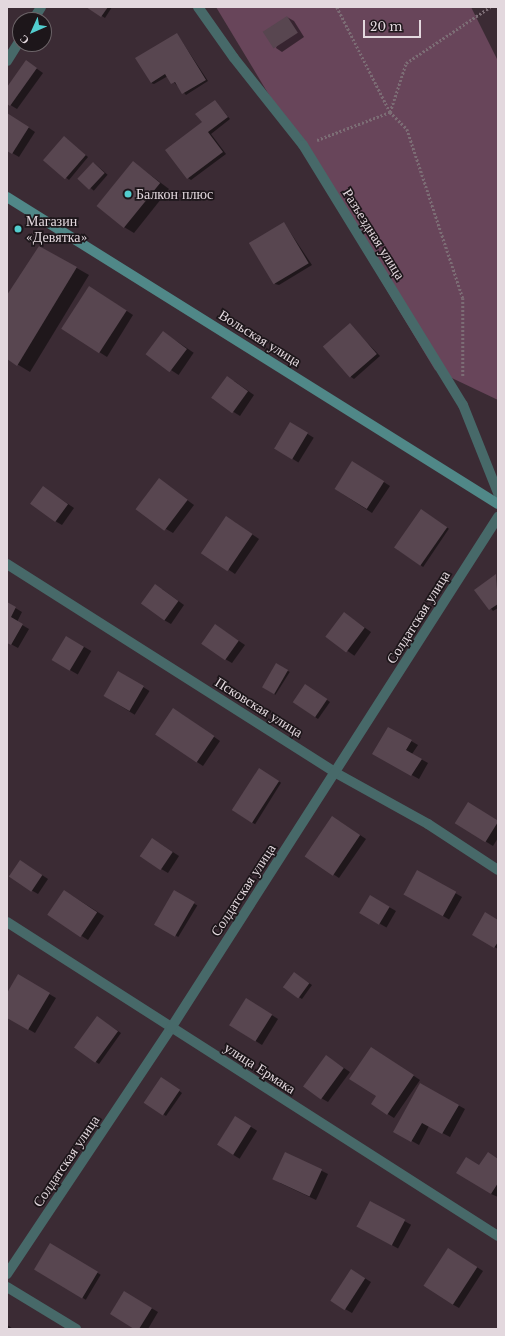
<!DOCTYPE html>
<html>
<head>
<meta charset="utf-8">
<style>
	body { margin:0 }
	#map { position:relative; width:505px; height:1336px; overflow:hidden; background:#3b2b34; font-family:"Libre Baskerville",serif }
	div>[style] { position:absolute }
	.green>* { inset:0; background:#68455a }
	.shadow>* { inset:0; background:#0007; transform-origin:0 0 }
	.building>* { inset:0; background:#584650; transform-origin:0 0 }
	.path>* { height:2.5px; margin-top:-1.25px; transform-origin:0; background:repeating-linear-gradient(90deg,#7c6d75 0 2px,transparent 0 4px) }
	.street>* { height:10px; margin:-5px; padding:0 5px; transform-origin:5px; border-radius:5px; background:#476969 }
	.secondary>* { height:10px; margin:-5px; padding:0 5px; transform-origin:5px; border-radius:5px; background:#508888 }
	.dots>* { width:11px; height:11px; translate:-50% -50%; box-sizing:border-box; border:2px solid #1d161a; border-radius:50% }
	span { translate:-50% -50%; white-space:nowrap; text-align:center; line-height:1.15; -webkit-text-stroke:3.5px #1d161a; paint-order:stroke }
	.poi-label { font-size:14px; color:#e3d8de }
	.left { translate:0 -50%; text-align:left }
	.street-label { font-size:14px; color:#e3d8de }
	.frame { position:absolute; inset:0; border:8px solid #e3d8de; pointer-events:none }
	.north { position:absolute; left:12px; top:12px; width:40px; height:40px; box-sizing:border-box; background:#1d161a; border:1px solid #6c6468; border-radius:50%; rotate:225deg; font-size:11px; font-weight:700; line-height:16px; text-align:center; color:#e3d8de }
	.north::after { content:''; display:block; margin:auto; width:14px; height:18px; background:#52cdce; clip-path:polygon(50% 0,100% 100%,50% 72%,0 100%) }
	.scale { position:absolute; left:363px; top:20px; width:58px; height:18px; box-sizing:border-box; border:2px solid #e3d8de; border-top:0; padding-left:5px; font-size:12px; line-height:14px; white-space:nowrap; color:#e3d8de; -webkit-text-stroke:3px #1d161a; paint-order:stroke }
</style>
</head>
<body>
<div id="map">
	<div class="green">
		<div style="clip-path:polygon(216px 7px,471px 7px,498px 61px,498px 400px,435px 370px)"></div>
	</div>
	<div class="shadow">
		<div style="clip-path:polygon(88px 7px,112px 7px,105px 18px)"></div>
		<div style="clip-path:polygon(287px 17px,294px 21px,304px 37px,282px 52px,276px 48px)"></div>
		<div style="clip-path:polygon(177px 34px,208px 81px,186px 95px,168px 76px,154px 84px,151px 83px)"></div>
		<div style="clip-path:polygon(33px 66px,43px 73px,17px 109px,7px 103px,7px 89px)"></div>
		<div style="clip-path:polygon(215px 101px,230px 119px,211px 134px,226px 154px,191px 180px,188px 178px,203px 123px)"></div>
		<div style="clip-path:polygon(14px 118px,35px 132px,19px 157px,7px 150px)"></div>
		<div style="clip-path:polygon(67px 139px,88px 157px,69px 180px,44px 160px)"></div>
		<div style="clip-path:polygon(133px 162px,169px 189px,134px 233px,124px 227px)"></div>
		<div style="left:94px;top:163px;width:18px;height:21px;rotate:41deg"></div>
		<div style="clip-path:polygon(284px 223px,312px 265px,279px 285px,275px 284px)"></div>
		<div style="clip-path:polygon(40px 247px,89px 275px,30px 372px,7px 358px,7px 297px)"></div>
		<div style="clip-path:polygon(96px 291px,133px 315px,107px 357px,63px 329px)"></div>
		<div style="clip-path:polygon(350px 325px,380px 356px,354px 379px,351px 377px)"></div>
		<div style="left:163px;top:332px;width:37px;height:27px;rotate:34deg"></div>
		<div style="clip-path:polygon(234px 381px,254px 395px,240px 416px,213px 399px)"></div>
		<div style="left:290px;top:423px;width:28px;height:29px;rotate:32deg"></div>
		<div style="clip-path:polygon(359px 466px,390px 486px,372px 513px,335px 489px)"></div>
		<div style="clip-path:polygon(165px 484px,194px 505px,173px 533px,166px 529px)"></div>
		<div style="clip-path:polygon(43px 487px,74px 508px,62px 525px,55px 521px)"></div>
		<div style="left:424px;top:512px;width:30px;height:46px;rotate:34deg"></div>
		<div style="clip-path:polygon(233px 521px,259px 539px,235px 574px,229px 570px)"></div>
		<div style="clip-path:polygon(496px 575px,498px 608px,493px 611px,475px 590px)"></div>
		<div style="clip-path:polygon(162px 589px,184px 605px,171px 624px,164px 620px)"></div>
		<div style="clip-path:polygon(7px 603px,22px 612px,17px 622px,29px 629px,18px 648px,7px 642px)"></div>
		<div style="left:344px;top:613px;width:33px;height:29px;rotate:35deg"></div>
		<div style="clip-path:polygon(215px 625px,245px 645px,232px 663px,225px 659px)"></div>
		<div style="left:67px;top:637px;width:28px;height:27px;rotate:30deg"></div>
		<div style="left:277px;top:664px;width:15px;height:27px;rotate:32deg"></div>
		<div style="left:119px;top:672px;width:36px;height:28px;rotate:32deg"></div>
		<div style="clip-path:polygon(308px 687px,330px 702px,318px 719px,293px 702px)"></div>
		<div style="clip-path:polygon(180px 713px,220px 741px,203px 766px,197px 762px)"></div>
		<div style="clip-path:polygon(389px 728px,418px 745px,412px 754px,428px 763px,419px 779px,374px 754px)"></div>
		<div style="left:259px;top:769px;width:26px;height:49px;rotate:32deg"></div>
		<div style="clip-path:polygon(475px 807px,498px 822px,498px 838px,493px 846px,456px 823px)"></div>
		<div style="clip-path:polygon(339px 821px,366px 839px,339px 878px,306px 856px)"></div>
		<div style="clip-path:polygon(159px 843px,179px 856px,168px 873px,141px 857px)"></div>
		<div style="clip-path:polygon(27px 865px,48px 879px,38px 894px,31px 890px)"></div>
		<div style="left:417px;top:871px;width:52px;height:26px;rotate:30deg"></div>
		<div style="left:175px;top:892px;width:26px;height:37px;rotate:31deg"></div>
		<div style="clip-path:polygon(71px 895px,104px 916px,88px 940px,49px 915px)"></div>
		<div style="left:370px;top:896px;width:30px;height:19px;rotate:30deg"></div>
		<div style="clip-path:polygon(498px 921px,498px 949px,473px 935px)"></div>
		<div style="clip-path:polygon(297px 975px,312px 985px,302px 999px,284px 988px)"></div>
		<div style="clip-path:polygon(18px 976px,56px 998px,35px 1033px,7px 1017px,7px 995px)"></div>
		<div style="clip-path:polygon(253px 1003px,278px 1019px,262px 1045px,230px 1025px)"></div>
		<div style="clip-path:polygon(100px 1019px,121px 1033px,99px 1064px,96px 1062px)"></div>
		<div style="clip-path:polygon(378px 1052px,420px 1080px,394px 1118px,372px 1104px,377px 1096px)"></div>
		<div style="clip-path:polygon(326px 1056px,350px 1072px,328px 1102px,321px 1098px)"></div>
		<div style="clip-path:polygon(164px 1080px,182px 1093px,166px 1116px,145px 1102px)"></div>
		<div style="clip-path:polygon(420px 1084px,465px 1109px,450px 1137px,429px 1126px,419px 1145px,394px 1131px)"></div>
		<div style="left:235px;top:1117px;width:26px;height:33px;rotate:32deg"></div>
		<div style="clip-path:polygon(286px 1153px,328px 1174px,316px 1200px,280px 1183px)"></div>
		<div style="clip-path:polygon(498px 1160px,498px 1197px,491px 1194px,480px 1167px)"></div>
		<div style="left:370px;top:1202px;width:47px;height:27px;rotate:29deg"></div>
		<div style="left:51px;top:1245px;width:58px;height:29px;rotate:31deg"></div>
		<div style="clip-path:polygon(455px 1253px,483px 1271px,459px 1308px,452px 1304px)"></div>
		<div style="clip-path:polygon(358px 1274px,371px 1282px,352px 1313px,345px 1309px)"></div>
		<div style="clip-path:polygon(124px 1292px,158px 1312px,148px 1329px,136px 1329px)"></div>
		<div style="clip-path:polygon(7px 1325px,9px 1326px,13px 1329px,7px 1329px)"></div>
	</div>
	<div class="building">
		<div style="clip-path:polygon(86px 7px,108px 7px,101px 17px)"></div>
		<div style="left:287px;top:16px;width:20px;height:29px;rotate:57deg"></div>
		<div style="clip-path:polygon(177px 33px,206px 80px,182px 94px,175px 82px,171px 84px,165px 74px,151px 83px,135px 58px)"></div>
		<div style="clip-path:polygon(26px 60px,37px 68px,10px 106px,7px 104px,7px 87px)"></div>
		<div style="clip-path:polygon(215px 100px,228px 117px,208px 132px,223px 152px,187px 179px,165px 150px,202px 122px,195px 114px)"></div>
		<div style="clip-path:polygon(7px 113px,29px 127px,12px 154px,7px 151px)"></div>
		<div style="left:64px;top:136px;width:29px;height:32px;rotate:41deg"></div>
		<div style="left:133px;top:161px;width:35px;height:58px;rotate:39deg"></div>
		<div style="left:93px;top:162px;width:16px;height:23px;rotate:43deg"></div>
		<div style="left:284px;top:222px;width:48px;height:41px;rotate:59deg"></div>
		<div style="clip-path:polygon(39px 246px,77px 267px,17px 366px,7px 359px,7px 295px)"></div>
		<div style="left:89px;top:286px;width:45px;height:51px;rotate:33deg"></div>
		<div style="left:350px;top:323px;width:41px;height:36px;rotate:49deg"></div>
		<div style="left:163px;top:331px;width:30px;height:29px;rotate:37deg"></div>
		<div style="left:227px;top:376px;width:26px;height:27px;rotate:36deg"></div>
		<div style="left:290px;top:422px;width:21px;height:31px;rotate:31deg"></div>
		<div style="left:352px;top:461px;width:38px;height:33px;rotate:32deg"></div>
		<div style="left:159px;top:478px;width:36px;height:39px;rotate:37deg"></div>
		<div style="left:43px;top:486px;width:31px;height:22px;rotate:36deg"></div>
		<div style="left:421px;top:509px;width:32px;height:47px;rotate:35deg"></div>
		<div style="left:226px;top:516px;width:32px;height:45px;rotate:34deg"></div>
		<div style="clip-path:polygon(496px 574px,498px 604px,489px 610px,474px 590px)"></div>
		<div style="left:155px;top:584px;width:29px;height:24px;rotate:36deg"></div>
		<div style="clip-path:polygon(7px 602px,16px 607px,11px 617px,23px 624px,11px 645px,7px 643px)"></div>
		<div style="left:344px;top:612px;width:26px;height:31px;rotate:37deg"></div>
		<div style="left:215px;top:624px;width:29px;height:24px;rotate:35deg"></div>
		<div style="left:66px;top:636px;width:21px;height:28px;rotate:31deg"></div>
		<div style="left:276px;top:663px;width:14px;height:28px;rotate:30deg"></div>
		<div style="left:118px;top:671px;width:30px;height:29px;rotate:30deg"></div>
		<div style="left:305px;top:684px;width:27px;height:22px;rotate:34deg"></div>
		<div style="left:173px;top:708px;width:50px;height:32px;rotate:34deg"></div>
		<div style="clip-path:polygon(388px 727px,412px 740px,406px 750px,422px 759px,411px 776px,372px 754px)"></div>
		<div style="left:259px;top:768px;width:24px;height:50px;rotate:33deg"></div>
		<div style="left:468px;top:802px;width:36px;height:25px;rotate:32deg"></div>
		<div style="left:332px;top:816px;width:34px;height:49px;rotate:34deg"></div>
		<div style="left:152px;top:838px;width:25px;height:22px;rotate:34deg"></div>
		<div style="left:20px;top:860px;width:27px;height:20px;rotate:34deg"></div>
		<div style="left:417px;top:870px;width:45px;height:28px;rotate:29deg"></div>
		<div style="left:64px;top:890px;width:40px;height:30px;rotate:34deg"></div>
		<div style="left:174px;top:890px;width:24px;height:40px;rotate:30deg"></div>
		<div style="left:370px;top:895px;width:23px;height:21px;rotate:31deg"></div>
		<div style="clip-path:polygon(485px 912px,498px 920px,498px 942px,494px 948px,472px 935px)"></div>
		<div style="left:294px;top:972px;width:19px;height:19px;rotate:36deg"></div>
		<div style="clip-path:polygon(18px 974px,50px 993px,28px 1030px,7px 1018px,7px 993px)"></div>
		<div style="left:246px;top:998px;width:31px;height:32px;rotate:32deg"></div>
		<div style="left:97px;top:1016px;width:26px;height:39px;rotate:36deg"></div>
		<div style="clip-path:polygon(371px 1047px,414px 1075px,387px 1115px,371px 1104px,376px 1096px,349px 1079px)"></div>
		<div style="left:326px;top:1055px;width:22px;height:39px;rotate:36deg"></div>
		<div style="left:161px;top:1077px;width:23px;height:31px;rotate:34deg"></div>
		<div style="clip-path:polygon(420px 1083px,459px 1105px,442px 1134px,422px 1123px,411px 1142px,393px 1132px)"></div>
		<div style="left:235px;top:1116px;width:19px;height:34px;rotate:32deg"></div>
		<div style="left:285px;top:1152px;width:41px;height:30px;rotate:25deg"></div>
		<div style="clip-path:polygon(488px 1152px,498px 1159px,498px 1183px,491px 1194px,456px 1173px,466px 1157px,479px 1165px)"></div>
		<div style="left:370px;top:1201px;width:40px;height:29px;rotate:28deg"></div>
		<div style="left:50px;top:1243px;width:56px;height:31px;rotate:31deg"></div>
		<div style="left:448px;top:1248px;width:35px;height:45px;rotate:33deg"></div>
		<div style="left:351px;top:1269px;width:17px;height:38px;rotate:33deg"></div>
		<div style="clip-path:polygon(124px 1291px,152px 1308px,139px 1329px,134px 1329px,110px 1314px)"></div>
	</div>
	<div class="path">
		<div style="left:337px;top:7px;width:118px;rotate:63.2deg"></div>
		<div style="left:390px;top:112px;width:24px;rotate:45deg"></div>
		<div style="left:407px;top:129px;width:178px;rotate:71.7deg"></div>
		<div style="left:463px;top:298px;width:78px;rotate:90deg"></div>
		<div style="left:317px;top:140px;width:78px;rotate:-21deg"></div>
		<div style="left:390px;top:112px;width:52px;rotate:-71.9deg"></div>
		<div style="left:406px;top:63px;width:101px;rotate:-33.7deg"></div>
	</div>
	<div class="street">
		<div style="left:198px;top:7px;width:62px;rotate:54.8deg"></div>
		<div style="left:234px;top:58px;width:111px;rotate:51.6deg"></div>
		<div style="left:303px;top:145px;width:305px;rotate:58.4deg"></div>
		<div style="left:463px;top:405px;width:95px;rotate:68.3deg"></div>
		<div style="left:33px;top:20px;width:15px;rotate:-58deg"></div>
		<div style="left:7px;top:61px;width:25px;rotate:-58deg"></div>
		<div style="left:7px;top:564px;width:390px;rotate:32.4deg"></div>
		<div style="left:336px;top:773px;width:105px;rotate:29deg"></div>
		<div style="left:428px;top:824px;width:84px;rotate:33.3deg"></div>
		<div style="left:7px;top:922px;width:583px;rotate:32.6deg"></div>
		<div style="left:7px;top:1274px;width:296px;rotate:-56.3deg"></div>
		<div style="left:171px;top:1028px;width:607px;rotate:-57.38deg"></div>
		<div style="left:7px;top:1287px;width:81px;rotate:31.3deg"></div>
	</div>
	<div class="secondary">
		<div style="left:7px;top:197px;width:579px;rotate:32.02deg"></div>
	</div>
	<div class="dots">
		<div style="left:128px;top:194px;background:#52cdce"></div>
		<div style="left:18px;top:229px;background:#52cdce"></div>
	</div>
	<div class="poi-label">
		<span class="left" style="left:136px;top:194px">Балкон плюс</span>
		<span class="left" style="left:26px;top:229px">Магазин<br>«Девятка»</span>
	</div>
	<div class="street-label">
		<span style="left:374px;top:234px;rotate:58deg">Разъездная улица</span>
		<span style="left:260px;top:338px;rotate:32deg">Вольская улица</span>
		<span style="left:418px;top:617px;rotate:-58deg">Солдатская улица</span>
		<span style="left:259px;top:707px;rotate:32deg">Псковская улица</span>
		<span style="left:243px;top:890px;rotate:-57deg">Солдатская улица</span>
		<span style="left:260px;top:1068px;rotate:33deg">улица Ермака</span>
		<span style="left:66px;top:1161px;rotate:-56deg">Солдатская улица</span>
	</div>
	<div class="frame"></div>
	<div class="north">С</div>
	<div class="scale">20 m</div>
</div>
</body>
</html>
